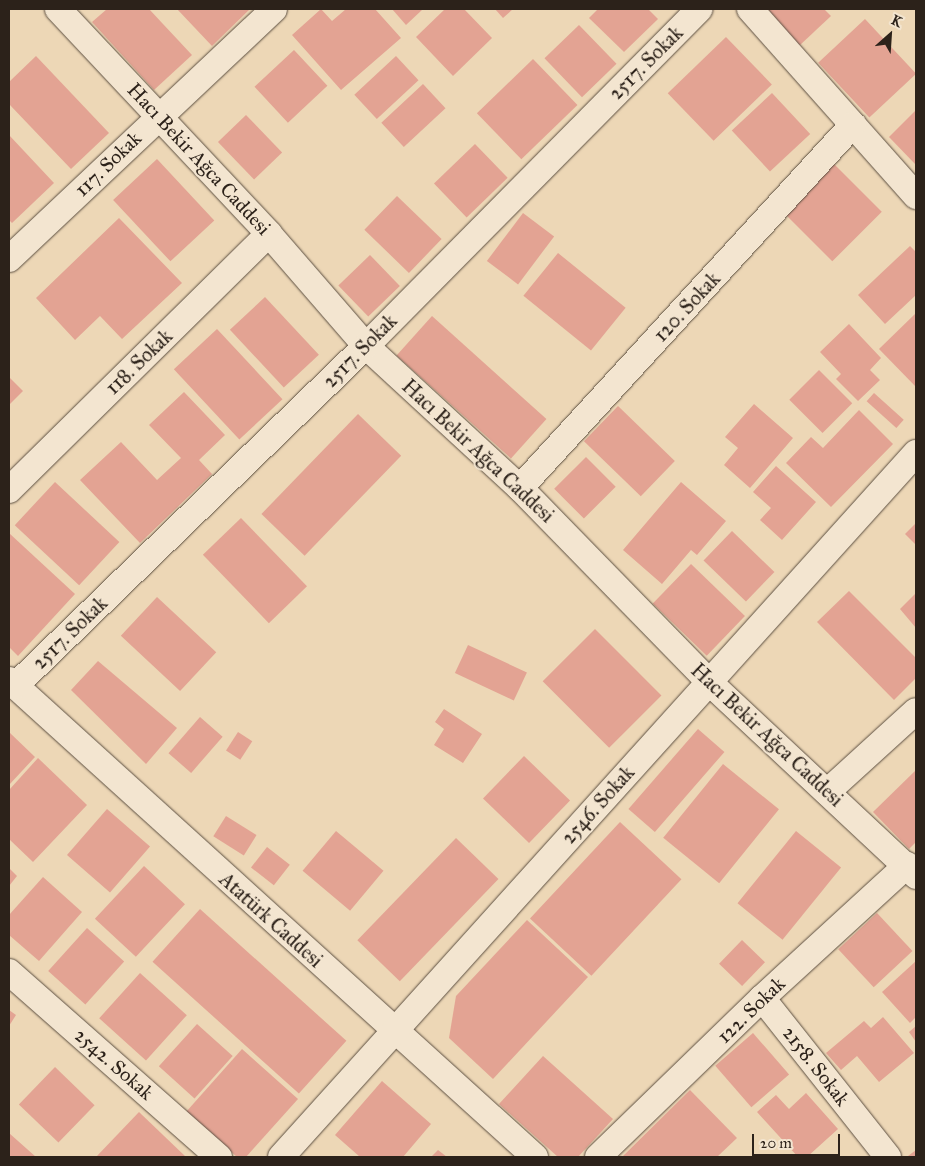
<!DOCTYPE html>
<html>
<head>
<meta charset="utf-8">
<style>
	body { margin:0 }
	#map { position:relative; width:925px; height:1166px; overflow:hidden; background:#edd7b6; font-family:"IM FELL Great Primer",serif }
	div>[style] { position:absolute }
	.building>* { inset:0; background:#e3a393; transform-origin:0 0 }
	.roads { filter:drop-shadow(0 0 1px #5c4f41) drop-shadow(0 0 1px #5c4f41) }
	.street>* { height:26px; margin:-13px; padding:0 13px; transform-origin:13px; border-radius:13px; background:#f3e5d0 }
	span { translate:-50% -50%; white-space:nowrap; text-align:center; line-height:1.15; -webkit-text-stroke:4px #f3e5d0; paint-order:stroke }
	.street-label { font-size:20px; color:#2c221a }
	.frame { position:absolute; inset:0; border:10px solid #2c221a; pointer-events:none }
	.north { position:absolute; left:865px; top:10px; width:50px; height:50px; -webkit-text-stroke:4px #f3e5d0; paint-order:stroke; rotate:26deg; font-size:14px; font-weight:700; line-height:20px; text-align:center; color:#2c221a }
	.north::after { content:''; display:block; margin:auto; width:18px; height:22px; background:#2c221a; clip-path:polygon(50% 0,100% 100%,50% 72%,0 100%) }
	.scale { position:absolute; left:752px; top:1134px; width:88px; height:22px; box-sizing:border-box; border:2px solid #2c221a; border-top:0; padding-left:6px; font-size:15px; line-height:18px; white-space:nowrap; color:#2c221a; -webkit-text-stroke:4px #f3e5d0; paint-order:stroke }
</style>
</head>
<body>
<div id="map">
	<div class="building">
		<div style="clip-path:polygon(107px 9px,149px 9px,192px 55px,154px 90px,92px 22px)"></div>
		<div style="clip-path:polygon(177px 9px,250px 9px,212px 46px)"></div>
		<div style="clip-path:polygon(321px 9px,332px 21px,346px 9px,375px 9px,401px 38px,341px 90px,292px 35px)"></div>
		<div style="clip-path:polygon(392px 9px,423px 9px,406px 25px)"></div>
		<div style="clip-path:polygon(445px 9px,464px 9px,492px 38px,453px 76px,416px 37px)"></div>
		<div style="clip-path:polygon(495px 9px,513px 9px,503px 18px)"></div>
		<div style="clip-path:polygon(598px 9px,648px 9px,658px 19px,624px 52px,589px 18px)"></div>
		<div style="clip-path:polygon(764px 9px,824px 9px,831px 16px,799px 46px)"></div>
		<div style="left:865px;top:19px;width:75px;height:64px;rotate:47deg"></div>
		<div style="left:579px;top:25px;width:54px;height:48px;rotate:46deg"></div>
		<div style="left:726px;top:37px;width:66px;height:81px;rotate:46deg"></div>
		<div style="left:294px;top:50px;width:49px;height:54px;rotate:47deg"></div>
		<div style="clip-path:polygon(36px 56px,109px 133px,71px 169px,9px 104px,9px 82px)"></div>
		<div style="left:396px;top:56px;width:33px;height:57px;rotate:47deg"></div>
		<div style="left:533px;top:59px;width:64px;height:78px;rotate:46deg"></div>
		<div style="left:423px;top:84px;width:33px;height:57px;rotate:47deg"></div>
		<div style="left:772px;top:93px;width:56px;height:55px;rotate:47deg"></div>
		<div style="clip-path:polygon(916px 110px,916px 165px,889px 137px)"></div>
		<div style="left:246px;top:115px;width:52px;height:39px;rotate:46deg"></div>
		<div style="clip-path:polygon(9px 135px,54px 183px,12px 223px,9px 220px)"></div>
		<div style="left:475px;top:144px;width:47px;height:57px;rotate:46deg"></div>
		<div style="left:157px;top:159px;width:84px;height:60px;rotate:47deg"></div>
		<div style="left:833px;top:163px;width:69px;height:70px;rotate:45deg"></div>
		<div style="left:397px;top:196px;width:62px;height:47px;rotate:44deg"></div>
		<div style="left:523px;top:213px;width:39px;height:60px;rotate:37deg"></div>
		<div style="clip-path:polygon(119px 218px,182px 283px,122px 339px,100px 316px,75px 340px,36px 298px)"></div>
		<div style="clip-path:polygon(910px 246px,916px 252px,916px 295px,885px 324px,858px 295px)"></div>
		<div style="left:558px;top:253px;width:87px;height:55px;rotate:39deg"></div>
		<div style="left:370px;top:255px;width:43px;height:44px;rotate:46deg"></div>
		<div style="left:265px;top:297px;width:79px;height:48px;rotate:47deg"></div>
		<div style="clip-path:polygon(916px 313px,916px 387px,879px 349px)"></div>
		<div style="left:432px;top:316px;width:154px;height:53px;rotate:42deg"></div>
		<div style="clip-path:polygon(849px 324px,881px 358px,870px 370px,880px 380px,858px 401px,836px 379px,841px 374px,820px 352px)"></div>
		<div style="left:217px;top:329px;width:96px;height:59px;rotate:47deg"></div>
		<div style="left:819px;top:370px;width:47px;height:42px;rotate:45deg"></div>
		<div style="clip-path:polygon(9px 377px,23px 391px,9px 405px)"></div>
		<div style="clip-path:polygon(184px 392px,225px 435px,199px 460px,212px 474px,140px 543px,80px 480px,121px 442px,157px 480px,181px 458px,149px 425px)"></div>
		<div style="left:874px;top:393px;width:40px;height:11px;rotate:42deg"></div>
		<div style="clip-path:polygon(754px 404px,793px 438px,750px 488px,724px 465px,738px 448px,725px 437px)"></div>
		<div style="left:618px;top:406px;width:79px;height:49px;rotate:44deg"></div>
		<div style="clip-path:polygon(859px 410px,893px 444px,831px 507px,786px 463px,811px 437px,823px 448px)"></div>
		<div style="left:358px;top:414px;width:60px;height:139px;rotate:44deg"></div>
		<div style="left:586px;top:457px;width:42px;height:45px;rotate:45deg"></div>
		<div style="clip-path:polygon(776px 466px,816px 502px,782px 540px,760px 520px,771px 508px,753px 492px)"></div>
		<div style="left:55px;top:482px;width:88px;height:59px;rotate:43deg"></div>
		<div style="clip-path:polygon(681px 482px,726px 521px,697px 555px,691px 550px,662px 584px,623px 550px)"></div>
		<div style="left:241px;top:518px;width:95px;height:53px;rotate:46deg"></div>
		<div style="clip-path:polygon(916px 523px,916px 545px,905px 534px)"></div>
		<div style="left:732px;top:531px;width:59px;height:41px;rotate:44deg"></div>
		<div style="clip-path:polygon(9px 533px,75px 594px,18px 656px,9px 647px)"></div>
		<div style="left:691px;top:564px;width:75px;height:55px;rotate:44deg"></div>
		<div style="clip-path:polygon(849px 591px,916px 658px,916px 678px,894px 700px,817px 622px)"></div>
		<div style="clip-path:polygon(916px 593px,916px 628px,900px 609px)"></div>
		<div style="left:157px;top:597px;width:81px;height:53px;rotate:43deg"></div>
		<div style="left:595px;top:629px;width:94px;height:74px;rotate:45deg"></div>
		<div style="left:468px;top:645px;width:65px;height:31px;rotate:25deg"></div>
		<div style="clip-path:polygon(98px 661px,177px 728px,146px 764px,71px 690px)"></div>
		<div style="clip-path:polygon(444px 709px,482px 734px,463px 763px,434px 745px,444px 729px,435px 722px)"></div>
		<div style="left:200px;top:717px;width:30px;height:48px;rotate:41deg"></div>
		<div style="left:698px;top:729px;width:35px;height:106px;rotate:41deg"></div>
		<div style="clip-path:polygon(9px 732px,35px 757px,9px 785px)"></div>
		<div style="left:238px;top:732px;width:17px;height:22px;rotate:33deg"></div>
		<div style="left:524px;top:756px;width:64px;height:59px;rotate:44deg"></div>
		<div style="clip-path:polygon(38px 758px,87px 805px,33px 862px,9px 839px,9px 790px)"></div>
		<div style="left:723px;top:764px;width:72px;height:95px;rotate:39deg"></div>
		<div style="clip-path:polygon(916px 770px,916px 842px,909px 849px,873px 812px)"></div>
		<div style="left:107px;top:809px;width:57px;height:61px;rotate:41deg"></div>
		<div style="left:226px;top:816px;width:36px;height:24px;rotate:32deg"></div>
		<div style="left:620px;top:822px;width:84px;height:132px;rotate:43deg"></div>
		<div style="left:336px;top:831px;width:62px;height:52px;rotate:40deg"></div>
		<div style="left:796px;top:831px;width:58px;height:93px;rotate:39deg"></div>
		<div style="left:456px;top:838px;width:59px;height:142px;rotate:44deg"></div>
		<div style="left:267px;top:847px;width:29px;height:26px;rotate:38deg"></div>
		<div style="left:144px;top:866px;width:56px;height:72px;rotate:43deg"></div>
		<div style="clip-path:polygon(9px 868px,17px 876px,9px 886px)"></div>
		<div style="clip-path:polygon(43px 877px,82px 912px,39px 961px,9px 935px,9px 915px)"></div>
		<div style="left:200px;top:909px;width:197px;height:71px;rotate:42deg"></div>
		<div style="left:877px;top:913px;width:52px;height:53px;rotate:47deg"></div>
		<div style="clip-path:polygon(527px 920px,588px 977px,493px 1079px,449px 1038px,456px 996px)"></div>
		<div style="left:87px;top:928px;width:50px;height:58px;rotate:42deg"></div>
		<div style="left:742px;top:940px;width:32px;height:33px;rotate:44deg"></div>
		<div style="clip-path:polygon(916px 961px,916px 1017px,910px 1023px,882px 992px)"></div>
		<div style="left:140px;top:973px;width:63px;height:61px;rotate:42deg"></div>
		<div style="clip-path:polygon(9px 1010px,16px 1015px,9px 1026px)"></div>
		<div style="clip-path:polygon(883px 1017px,914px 1053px,879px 1082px,857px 1056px,841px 1070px,826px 1053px,864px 1021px,871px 1028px)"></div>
		<div style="left:197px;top:1024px;width:48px;height:57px;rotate:42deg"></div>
		<div style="clip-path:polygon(916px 1026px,916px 1042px,909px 1032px)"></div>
		<div style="left:753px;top:1033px;width:55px;height:50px;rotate:49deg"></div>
		<div style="clip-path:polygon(242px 1049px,298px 1099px,246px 1157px,237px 1157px,186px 1112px)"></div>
		<div style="clip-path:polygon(543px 1056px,613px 1119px,578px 1157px,558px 1157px,499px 1104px)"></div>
		<div style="left:55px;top:1067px;width:55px;height:52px;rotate:44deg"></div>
		<div style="clip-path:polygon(382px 1081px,431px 1124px,403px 1157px,360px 1157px,335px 1135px)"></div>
		<div style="clip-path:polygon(690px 1090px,737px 1138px,717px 1157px,622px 1157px)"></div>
		<div style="clip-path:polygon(806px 1093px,838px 1129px,807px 1157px,798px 1157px,757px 1112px,776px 1095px,789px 1109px)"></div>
		<div style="clip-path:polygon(139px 1112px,186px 1157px,96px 1157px)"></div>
		<div style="clip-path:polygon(9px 1133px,36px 1157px,9px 1157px)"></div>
		<div style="clip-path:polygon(438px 1150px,447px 1157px,431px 1157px)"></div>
		<div style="clip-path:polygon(916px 1150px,916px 1157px,909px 1157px,908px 1156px)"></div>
	</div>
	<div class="roads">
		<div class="street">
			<div style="left:58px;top:9px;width:308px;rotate:46.8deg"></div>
			<div style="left:269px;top:234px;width:148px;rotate:49.1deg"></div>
			<div style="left:366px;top:346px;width:209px;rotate:42.7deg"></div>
			<div style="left:520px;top:488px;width:271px;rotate:45.7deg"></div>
			<div style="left:709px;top:682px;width:284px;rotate:43.1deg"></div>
			<div style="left:750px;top:9px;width:250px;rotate:48.4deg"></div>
			<div style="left:9px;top:259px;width:364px;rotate:-43.3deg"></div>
			<div style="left:520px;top:488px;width:493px;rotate:-47.5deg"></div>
			<div style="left:9px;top:490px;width:365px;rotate:-44.6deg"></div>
			<div style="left:9px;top:680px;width:710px;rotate:42.2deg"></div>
			<div style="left:15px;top:686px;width:489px;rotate:-44.1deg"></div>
			<div style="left:366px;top:346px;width:474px;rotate:-45.3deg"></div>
			<div style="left:827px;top:792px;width:120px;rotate:-42.3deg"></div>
			<div style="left:9px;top:972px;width:280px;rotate:41.4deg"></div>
			<div style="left:762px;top:998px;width:203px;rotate:51.6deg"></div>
			<div style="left:281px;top:1157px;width:948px;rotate:-47.95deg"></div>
			<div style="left:598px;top:1157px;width:228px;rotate:-44.1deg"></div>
			<div style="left:762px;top:998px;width:197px;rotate:-42.5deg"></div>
		</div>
	</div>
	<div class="street-label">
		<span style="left:646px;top:63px;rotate:-45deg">2517. Sokak</span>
		<span style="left:199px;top:159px;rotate:47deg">Hacı Bekir Ağca Caddesi</span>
		<span style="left:108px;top:164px;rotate:-44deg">117. Sokak</span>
		<span style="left:687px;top:307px;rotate:-47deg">120. Sokak</span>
		<span style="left:360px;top:351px;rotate:-45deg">2517. Sokak</span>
		<span style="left:139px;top:362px;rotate:-44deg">118. Sokak</span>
		<span style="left:478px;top:451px;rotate:43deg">Hacı Bekir Ağca Caddesi</span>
		<span style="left:70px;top:633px;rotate:-44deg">2517. Sokak</span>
		<span style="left:767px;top:735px;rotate:43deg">Hacı Bekir Ağca Caddesi</span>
		<span style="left:598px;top:805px;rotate:-48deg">2546. Sokak</span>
		<span style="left:271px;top:920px;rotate:42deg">Atatürk Caddesi</span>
		<span style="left:751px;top:1010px;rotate:-44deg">122. Sokak</span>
		<span style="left:114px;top:1064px;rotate:41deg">2542. Sokak</span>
		<span style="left:816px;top:1066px;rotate:52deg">2158. Sokak</span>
	</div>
	<div class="frame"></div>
	<div class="north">K</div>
	<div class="scale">20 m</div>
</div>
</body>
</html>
